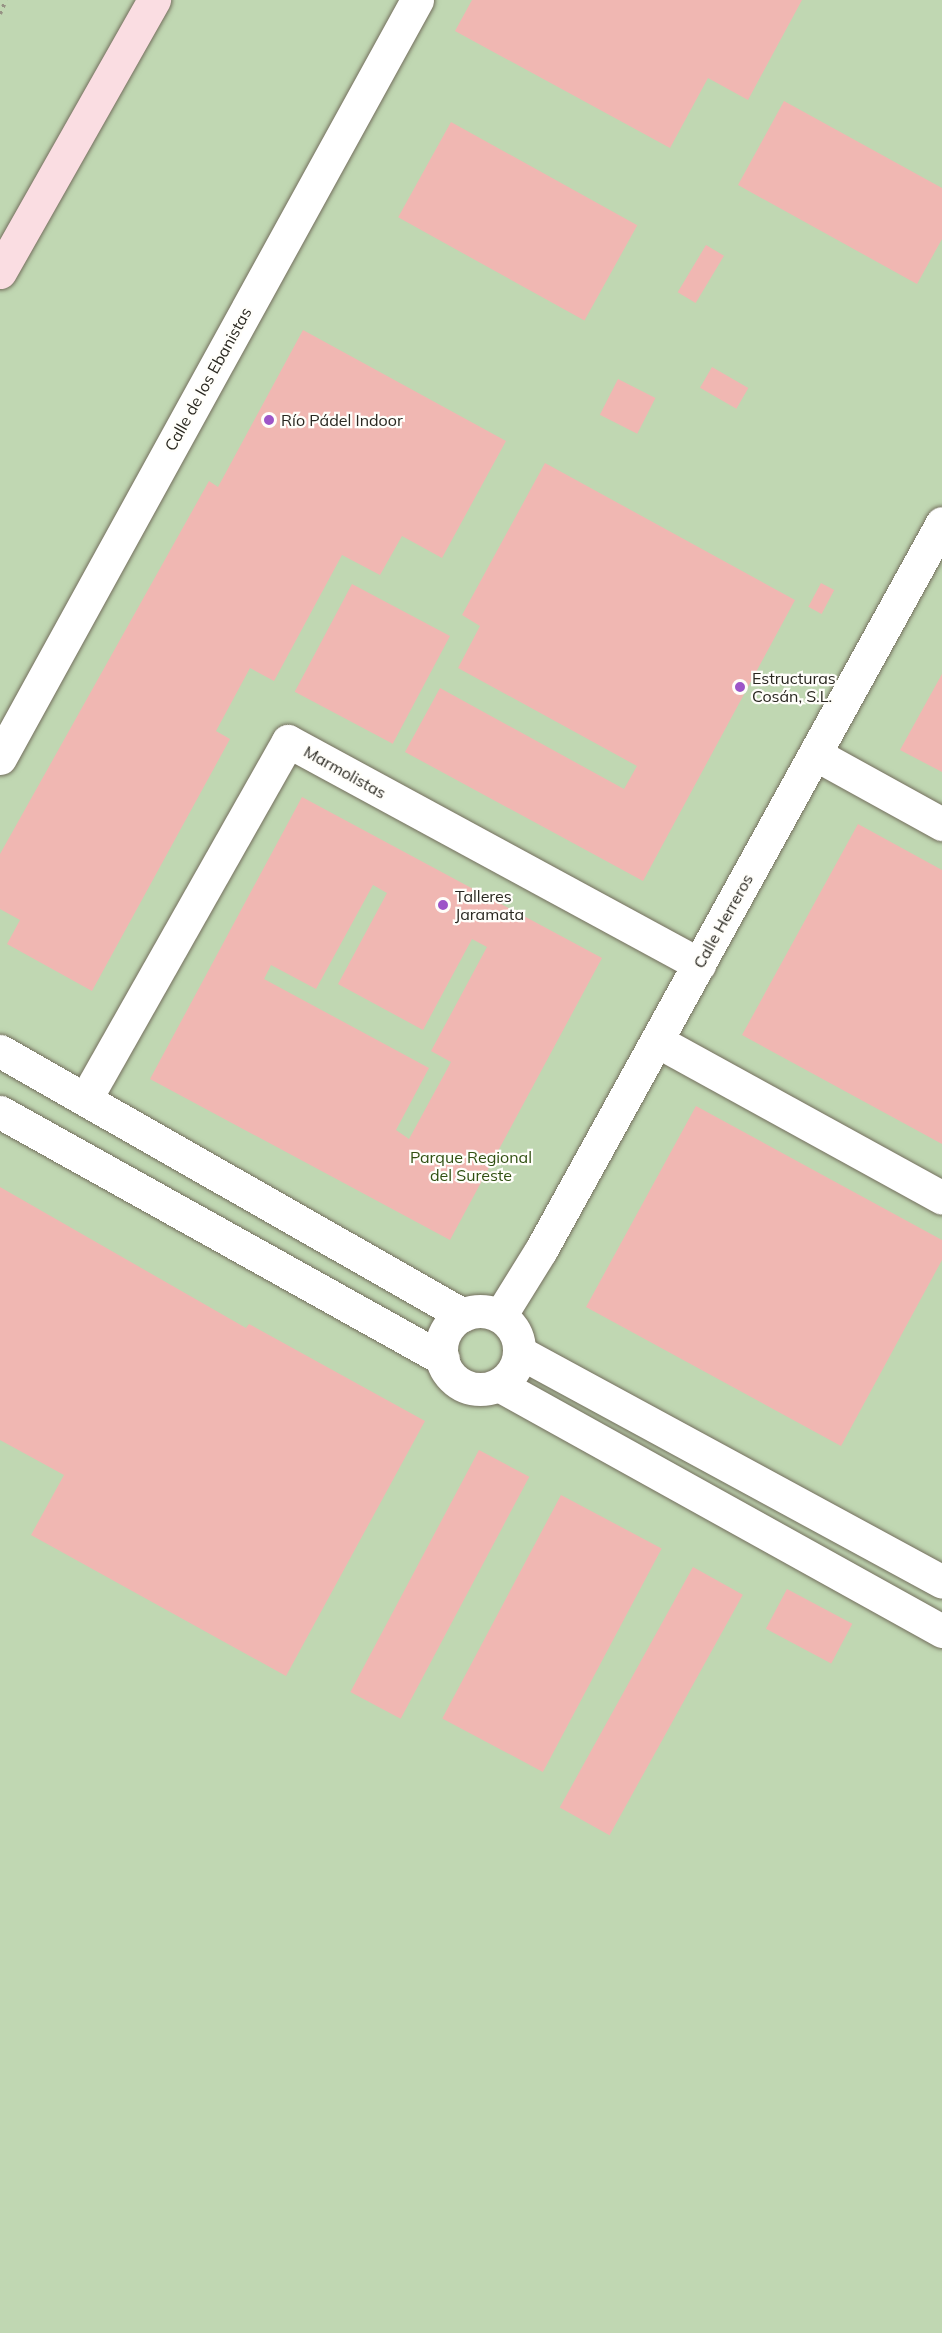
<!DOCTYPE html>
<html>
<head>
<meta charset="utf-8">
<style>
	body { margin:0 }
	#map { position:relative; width:942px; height:2333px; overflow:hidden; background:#f6f1dd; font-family:Mulish,sans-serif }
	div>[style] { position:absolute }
	.green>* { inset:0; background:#c0d7b2; transform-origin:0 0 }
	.building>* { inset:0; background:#f0b7b2; transform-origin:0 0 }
	.path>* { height:4px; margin-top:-2px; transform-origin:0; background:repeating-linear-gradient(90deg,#979385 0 3px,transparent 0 7.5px) }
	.roads { filter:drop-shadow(0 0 2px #736e5d) drop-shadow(0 0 2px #736e5d) }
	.minor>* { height:33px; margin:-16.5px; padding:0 16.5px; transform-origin:16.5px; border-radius:16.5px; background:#fff }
	.minor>.ring { margin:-16.5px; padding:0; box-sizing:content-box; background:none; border:33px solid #fff; border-radius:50% }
	.major>* { height:33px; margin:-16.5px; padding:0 16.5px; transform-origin:16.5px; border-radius:16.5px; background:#fadde2 }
	.dots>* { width:16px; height:16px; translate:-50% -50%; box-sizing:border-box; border:3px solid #fffefa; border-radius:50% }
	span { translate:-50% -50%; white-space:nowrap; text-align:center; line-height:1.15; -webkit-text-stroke:4.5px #fffefa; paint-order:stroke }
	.street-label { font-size:16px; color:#292720 }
	.poi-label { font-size:16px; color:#292720 }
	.left { translate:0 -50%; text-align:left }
	.park-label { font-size:16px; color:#305012 }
</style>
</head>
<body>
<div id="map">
	<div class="green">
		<div style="left:0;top:0;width:942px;height:2333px"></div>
	</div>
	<div class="building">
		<div style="clip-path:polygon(472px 0,802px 0,748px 100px,708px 78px,670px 148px,455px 31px)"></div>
		<div style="clip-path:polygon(784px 101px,942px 188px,942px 239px,917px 284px,738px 185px)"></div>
		<div style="left:451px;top:122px;width:213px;height:109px;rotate:29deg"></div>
		<div style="left:706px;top:245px;width:21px;height:55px;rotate:31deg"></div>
		<div style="clip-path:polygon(303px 330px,506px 441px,442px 558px,402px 536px,380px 575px,342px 555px,274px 681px,250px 668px,216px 731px,230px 739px,92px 991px,7px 944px,20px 920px,0 909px,0 854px,209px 481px,218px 487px)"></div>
		<div style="left:712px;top:367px;width:42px;height:24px;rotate:30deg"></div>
		<div style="left:618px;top:379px;width:42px;height:40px;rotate:27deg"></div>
		<div style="clip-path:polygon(545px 463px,795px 600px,643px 881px,405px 752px,440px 688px,624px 789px,637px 766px,458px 668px,480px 626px,462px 615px)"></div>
		<div style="left:821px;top:583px;width:15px;height:27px;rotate:28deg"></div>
		<div style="left:352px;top:584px;width:111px;height:122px;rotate:28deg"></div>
		<div style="clip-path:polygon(942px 674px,942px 772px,900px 750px)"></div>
		<div style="clip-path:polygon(evenodd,302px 797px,602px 958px,450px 1240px,150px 1079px,302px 797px,373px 885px,387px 893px,338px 984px,423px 1030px,472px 939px,487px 947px,431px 1051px,451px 1062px,409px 1139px,396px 1130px,429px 1068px,264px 979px,271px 965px,316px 989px,373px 885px)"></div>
		<div style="clip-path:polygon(858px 824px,942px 870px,942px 1144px,742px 1035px)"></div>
		<div style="clip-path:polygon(696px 1106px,942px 1240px,942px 1260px,841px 1446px,586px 1307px)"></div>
		<div style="clip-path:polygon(0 1187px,246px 1328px,249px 1324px,425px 1421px,286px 1676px,31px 1535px,64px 1475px,0 1440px)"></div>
		<div style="left:479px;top:1450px;width:57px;height:274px;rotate:28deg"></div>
		<div style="left:561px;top:1495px;width:114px;height:253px;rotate:28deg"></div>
		<div style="left:693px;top:1567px;width:57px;height:275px;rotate:29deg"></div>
		<div style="left:787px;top:1589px;width:74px;height:45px;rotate:28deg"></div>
	</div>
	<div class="path">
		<div style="left:0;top:14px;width:15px;rotate:-67deg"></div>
	</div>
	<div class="roads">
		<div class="minor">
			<div style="left:815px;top:754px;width:145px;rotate:28.9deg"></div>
			<div style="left:0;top:758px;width:865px;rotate:-61.18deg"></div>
			<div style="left:657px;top:1041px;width:325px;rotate:28.8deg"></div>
			<div style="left:0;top:1051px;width:533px;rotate:29.69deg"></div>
			<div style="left:86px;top:1098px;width:410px;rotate:-60.5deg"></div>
			<div style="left:288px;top:741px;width:468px;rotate:28.5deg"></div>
			<div style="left:0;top:1112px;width:507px;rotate:29.14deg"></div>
			<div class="ring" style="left:441px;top:1311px;width:45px;height:45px"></div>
			<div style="left:500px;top:1316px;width:78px;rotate:-58.2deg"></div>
			<div style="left:541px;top:1250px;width:830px;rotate:-61.12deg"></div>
			<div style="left:519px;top:1352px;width:481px;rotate:28.5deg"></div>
			<div style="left:499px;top:1385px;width:507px;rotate:29.04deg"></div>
		</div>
		<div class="major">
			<div style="left:0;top:272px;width:313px;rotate:-60.5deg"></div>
		</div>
	</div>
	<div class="dots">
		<div style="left:269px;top:420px;background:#9d55c8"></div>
		<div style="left:740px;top:687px;background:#9d55c8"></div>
		<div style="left:443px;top:905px;background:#9d55c8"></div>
	</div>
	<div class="street-label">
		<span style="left:208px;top:379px;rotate:-61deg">Calle de los Ebanistas</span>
		<span style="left:345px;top:772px;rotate:29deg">Marmolistas</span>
		<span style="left:723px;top:921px;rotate:-61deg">Calle Herreros</span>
	</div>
	<div class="poi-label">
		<span class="left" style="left:281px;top:420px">Río Pádel Indoor</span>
		<span class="left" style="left:752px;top:687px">Estructuras<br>Cosán, S.L.</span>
		<span class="left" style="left:455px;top:905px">Talleres<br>Jaramata</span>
	</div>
	<div class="park-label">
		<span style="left:471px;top:1166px">Parque Regional<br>del Sureste</span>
	</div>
</div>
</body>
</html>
